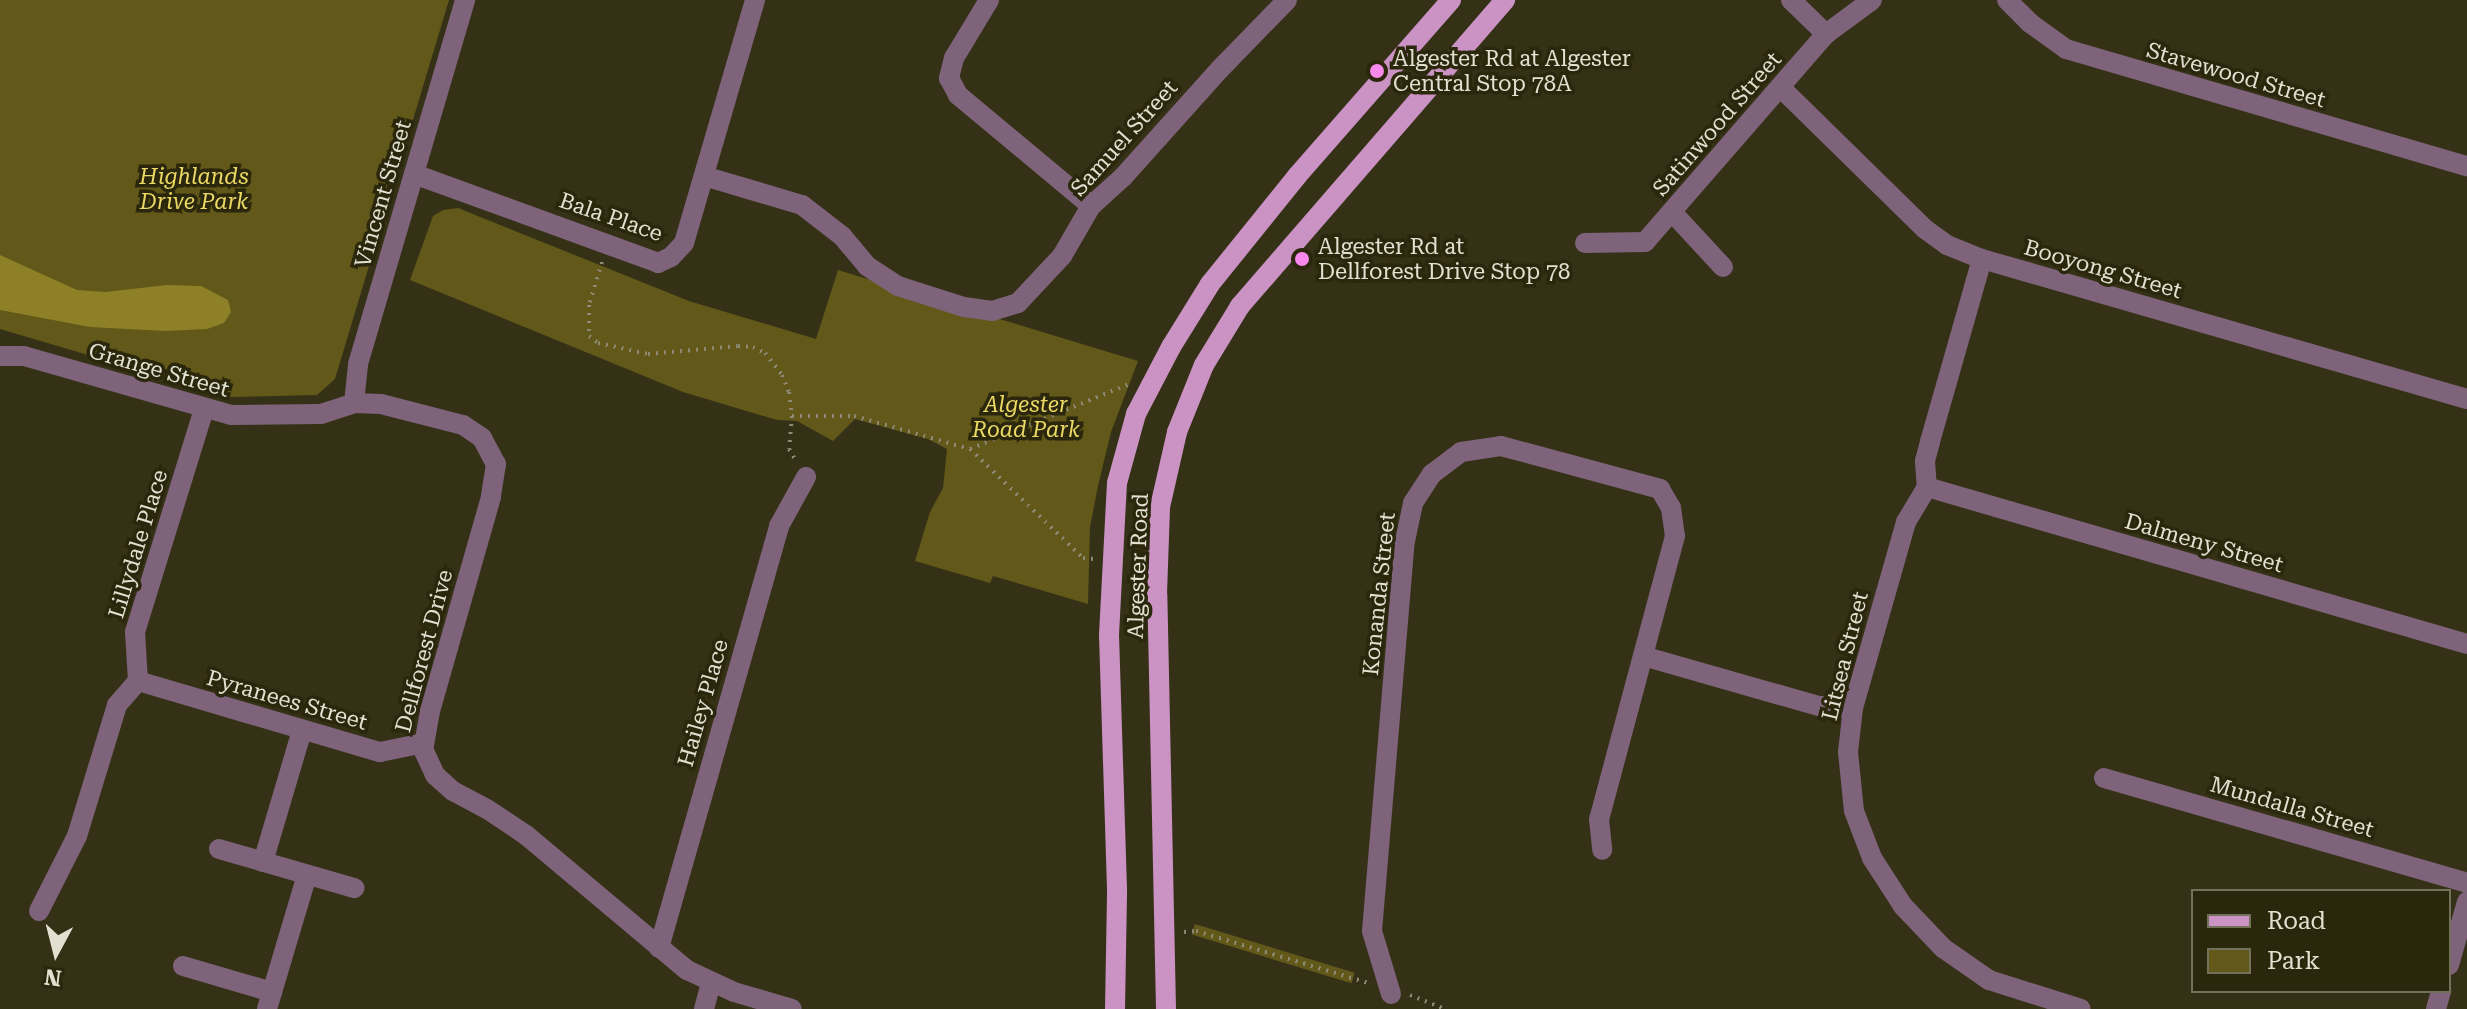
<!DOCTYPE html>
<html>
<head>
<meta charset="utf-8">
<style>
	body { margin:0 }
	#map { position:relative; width:2467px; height:1009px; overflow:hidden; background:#353117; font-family:"Roboto Serif",serif }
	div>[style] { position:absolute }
	.green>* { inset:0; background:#615819; transform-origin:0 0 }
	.water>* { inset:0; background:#8d8026 }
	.path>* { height:4px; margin-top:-2px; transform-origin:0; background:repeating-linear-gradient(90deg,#8c8975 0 2px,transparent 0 8px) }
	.minor>* { height:20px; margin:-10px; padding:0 10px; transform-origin:10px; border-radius:10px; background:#7e637a }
	.major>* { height:20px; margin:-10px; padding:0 10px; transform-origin:10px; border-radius:10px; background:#ca93c3 }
	.dots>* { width:22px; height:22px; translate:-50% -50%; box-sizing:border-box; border:4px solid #2b270c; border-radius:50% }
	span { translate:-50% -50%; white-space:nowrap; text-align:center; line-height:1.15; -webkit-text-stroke:7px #2b270c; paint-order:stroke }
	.poi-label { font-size:22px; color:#e2e0d1 }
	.left { translate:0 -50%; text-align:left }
	.street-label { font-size:22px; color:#e2e0d1 }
	.park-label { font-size:22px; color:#ebd964; font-style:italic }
	.legend { position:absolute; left:2191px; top:889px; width:260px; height:104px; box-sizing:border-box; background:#2b270c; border:2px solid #74715b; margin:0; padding:10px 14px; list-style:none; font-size:24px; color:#e2e0d1 }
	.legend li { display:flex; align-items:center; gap:16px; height:40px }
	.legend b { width:40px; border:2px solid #74715b }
	.north { position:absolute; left:16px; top:913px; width:80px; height:80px; -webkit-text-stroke:6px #2b270c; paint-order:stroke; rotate:187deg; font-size:22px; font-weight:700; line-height:32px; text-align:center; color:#e2e0d1 }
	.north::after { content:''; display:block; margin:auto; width:28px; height:36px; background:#e2e0d1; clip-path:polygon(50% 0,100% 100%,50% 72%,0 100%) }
</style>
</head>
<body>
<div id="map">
	<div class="green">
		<div style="clip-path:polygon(0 0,449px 0,335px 379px,317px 395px,230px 397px,0 329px)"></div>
		<div style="clip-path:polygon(458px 208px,689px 301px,816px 339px,838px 270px,1138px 361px,1111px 432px,1098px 486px,1090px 527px,1088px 604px,993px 576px,990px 583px,915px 561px,930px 512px,943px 488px,947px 449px,928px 439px,855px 419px,833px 441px,797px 421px,777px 420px,683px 392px,410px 280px,433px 216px,443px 210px)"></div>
		<div style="left:1195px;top:924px;width:167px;height:11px;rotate:17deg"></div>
	</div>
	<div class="water">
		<div style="clip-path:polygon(0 255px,77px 290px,105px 292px,167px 285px,201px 286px,228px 300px,231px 312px,224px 323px,207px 329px,165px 331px,90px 327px,0 310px)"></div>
	</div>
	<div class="path">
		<div style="left:602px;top:262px;width:45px;rotate:106.8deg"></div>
		<div style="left:589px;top:305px;width:31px;rotate:90deg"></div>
		<div style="left:589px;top:336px;width:11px;rotate:38deg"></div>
		<div style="left:598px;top:343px;width:51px;rotate:12.4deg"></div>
		<div style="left:648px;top:354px;width:90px;rotate:-5.1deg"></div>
		<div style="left:738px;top:346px;width:15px;rotate:4deg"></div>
		<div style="left:753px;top:347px;width:13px;rotate:27deg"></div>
		<div style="left:765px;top:353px;width:28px;rotate:52deg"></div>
		<div style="left:782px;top:375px;width:18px;rotate:68deg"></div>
		<div style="left:789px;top:392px;width:24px;rotate:83deg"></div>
		<div style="left:792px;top:416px;width:33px;rotate:95deg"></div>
		<div style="left:789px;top:449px;width:14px;rotate:60deg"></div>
		<div style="left:792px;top:416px;width:62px"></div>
		<div style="left:854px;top:416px;width:121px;rotate:15.9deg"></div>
		<div style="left:970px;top:449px;width:175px;rotate:-22.2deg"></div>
		<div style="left:970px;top:449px;width:157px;rotate:44deg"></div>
		<div style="left:1083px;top:558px;width:12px;rotate:5deg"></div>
		<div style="left:1184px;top:932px;width:12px;rotate:-5deg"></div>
		<div style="left:1196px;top:931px;width:180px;rotate:16.8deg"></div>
		<div style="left:1410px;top:995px;width:37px;rotate:22deg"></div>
	</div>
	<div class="minor">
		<div style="left:989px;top:0;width:68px;rotate:121.1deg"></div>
		<div style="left:954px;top:58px;width:21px;rotate:104deg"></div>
		<div style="left:949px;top:78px;width:19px;rotate:62deg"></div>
		<div style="left:958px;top:95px;width:173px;rotate:39.8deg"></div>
		<div style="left:1791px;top:0;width:49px;rotate:44.2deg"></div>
		<div style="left:2007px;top:0;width:33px;rotate:45deg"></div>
		<div style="left:2030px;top:23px;width:44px;rotate:35.8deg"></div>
		<div style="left:2066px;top:49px;width:418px;rotate:16.3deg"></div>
		<div style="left:1781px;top:88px;width:202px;rotate:44.4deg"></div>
		<div style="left:1925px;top:229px;width:27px;rotate:36deg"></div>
		<div style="left:1947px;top:245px;width:38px;rotate:22deg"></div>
		<div style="left:1982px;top:259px;width:505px;rotate:16.1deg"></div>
		<div style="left:414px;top:174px;width:260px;rotate:20deg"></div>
		<div style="left:658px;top:263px;width:14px;rotate:-25deg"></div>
		<div style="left:671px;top:257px;width:19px;rotate:-47deg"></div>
		<div style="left:684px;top:243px;width:253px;rotate:-73.7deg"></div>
		<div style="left:704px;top:176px;width:102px;rotate:16.5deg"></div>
		<div style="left:802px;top:205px;width:51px;rotate:37.8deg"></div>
		<div style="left:842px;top:236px;width:39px;rotate:50deg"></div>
		<div style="left:867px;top:266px;width:37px;rotate:33deg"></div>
		<div style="left:898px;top:286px;width:69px;rotate:17.7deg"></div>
		<div style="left:964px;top:307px;width:28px;rotate:8deg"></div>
		<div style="left:992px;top:311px;width:27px;rotate:-17deg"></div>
		<div style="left:1018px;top:303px;width:64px;rotate:-46.9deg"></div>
		<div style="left:1062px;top:256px;width:58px;rotate:-59.9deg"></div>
		<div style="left:1091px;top:206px;width:43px;rotate:-42.2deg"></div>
		<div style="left:1123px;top:177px;width:145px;rotate:-48.1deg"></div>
		<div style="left:1220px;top:69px;width:96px;rotate:-45.8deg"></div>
		<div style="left:1672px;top:212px;width:75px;rotate:47.2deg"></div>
		<div style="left:1585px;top:243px;width:60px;rotate:-1deg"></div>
		<div style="left:1645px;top:242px;width:276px;rotate:-49deg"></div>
		<div style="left:1826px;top:34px;width:57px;rotate:-36.5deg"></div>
		<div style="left:1982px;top:259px;width:190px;rotate:105.9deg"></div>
		<div style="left:1930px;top:442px;width:20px;rotate:105deg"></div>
		<div style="left:1925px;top:461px;width:26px;rotate:86deg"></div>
		<div style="left:1927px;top:487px;width:41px;rotate:121deg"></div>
		<div style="left:1906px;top:522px;width:193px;rotate:105.9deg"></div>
		<div style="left:1853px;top:708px;width:44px;rotate:96.5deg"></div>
		<div style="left:1848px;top:752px;width:59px;rotate:84.2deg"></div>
		<div style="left:1854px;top:811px;width:50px;rotate:69deg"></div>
		<div style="left:1872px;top:858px;width:57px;rotate:57.1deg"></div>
		<div style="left:1903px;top:906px;width:58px;rotate:46.4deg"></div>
		<div style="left:1943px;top:948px;width:56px;rotate:34.8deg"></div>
		<div style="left:1989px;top:980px;width:96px;rotate:17.5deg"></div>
		<div style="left:0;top:356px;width:24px"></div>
		<div style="left:24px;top:356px;width:215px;rotate:15.9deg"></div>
		<div style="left:231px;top:415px;width:90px;rotate:-0.6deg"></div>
		<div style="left:321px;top:414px;width:35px;rotate:-18deg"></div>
		<div style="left:354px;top:403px;width:27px;rotate:2deg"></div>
		<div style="left:381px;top:404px;width:85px;rotate:14.4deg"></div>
		<div style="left:463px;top:425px;width:23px;rotate:34deg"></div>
		<div style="left:482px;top:438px;width:30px;rotate:62deg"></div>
		<div style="left:496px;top:464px;width:33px;rotate:99deg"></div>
		<div style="left:491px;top:497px;width:223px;rotate:105.9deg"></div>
		<div style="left:430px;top:711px;width:39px;rotate:100deg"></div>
		<div style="left:423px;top:749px;width:29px;rotate:65deg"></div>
		<div style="left:435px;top:775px;width:24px;rotate:42deg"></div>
		<div style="left:453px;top:791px;width:38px;rotate:28deg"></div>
		<div style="left:487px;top:809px;width:47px;rotate:33.7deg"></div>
		<div style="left:526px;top:835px;width:210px;rotate:40deg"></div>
		<div style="left:687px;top:970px;width:52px;rotate:25.1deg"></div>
		<div style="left:734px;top:992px;width:60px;rotate:16.3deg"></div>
		<div style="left:354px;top:403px;width:39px;rotate:-84deg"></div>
		<div style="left:358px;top:364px;width:379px;rotate:-73.6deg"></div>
		<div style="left:1927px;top:487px;width:562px;rotate:16.21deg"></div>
		<div style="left:1643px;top:656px;width:183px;rotate:15.9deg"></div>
		<div style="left:1819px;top:706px;width:34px;rotate:3deg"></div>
		<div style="left:138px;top:681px;width:252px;rotate:16.4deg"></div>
		<div style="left:380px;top:752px;width:45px;rotate:-11.6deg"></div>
		<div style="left:2104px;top:778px;width:378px;rotate:16.1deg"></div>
		<div style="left:219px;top:849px;width:141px;rotate:16.1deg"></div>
		<div style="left:263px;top:862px;width:138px;rotate:-73.5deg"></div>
		<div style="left:39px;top:911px;width:84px;rotate:-63.1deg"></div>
		<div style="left:77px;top:836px;width:137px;rotate:-73deg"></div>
		<div style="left:117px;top:705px;width:32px;rotate:-49deg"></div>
		<div style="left:138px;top:681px;width:49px;rotate:-93.5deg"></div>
		<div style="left:135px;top:632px;width:233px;rotate:-72.8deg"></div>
		<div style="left:659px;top:948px;width:439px;rotate:-74.1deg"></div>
		<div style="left:779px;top:526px;width:56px;rotate:-61.1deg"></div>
		<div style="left:2449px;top:965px;width:66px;rotate:-74.1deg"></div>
		<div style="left:183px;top:966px;width:93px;rotate:16.3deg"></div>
		<div style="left:1391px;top:994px;width:66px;rotate:-106.8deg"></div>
		<div style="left:1372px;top:931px;width:391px;rotate:-85.2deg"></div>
		<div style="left:1405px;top:541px;width:39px;rotate:-78deg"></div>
		<div style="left:1413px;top:503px;width:35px;rotate:-57deg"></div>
		<div style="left:1432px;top:474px;width:36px;rotate:-37deg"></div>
		<div style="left:1461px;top:452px;width:40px;rotate:-8.5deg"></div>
		<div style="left:1501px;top:446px;width:165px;rotate:15.1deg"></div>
		<div style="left:1660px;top:489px;width:22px;rotate:60deg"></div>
		<div style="left:1671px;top:508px;width:28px;rotate:82deg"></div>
		<div style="left:1675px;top:536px;width:293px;rotate:105deg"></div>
		<div style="left:1599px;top:819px;width:31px;rotate:84deg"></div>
		<div style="left:267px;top:1009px;width:140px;rotate:-73.4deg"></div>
		<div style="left:704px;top:1009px;width:27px;rotate:-75deg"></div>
		<div style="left:2436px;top:1009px;width:19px;rotate:-74deg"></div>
	</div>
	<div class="major">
		<div style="left:1115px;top:1009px;width:120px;rotate:-89deg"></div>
		<div style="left:1117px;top:889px;width:254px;rotate:-91.8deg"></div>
		<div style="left:1109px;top:635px;width:152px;rotate:-87deg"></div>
		<div style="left:1117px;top:483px;width:72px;rotate:-74.6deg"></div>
		<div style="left:1136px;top:414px;width:76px;rotate:-62.4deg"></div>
		<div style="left:1171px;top:347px;width:74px;rotate:-58.2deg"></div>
		<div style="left:1210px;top:284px;width:139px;rotate:-51.1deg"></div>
		<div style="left:1297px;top:176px;width:234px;rotate:-48.8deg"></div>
		<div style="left:1166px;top:1009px;width:415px;rotate:-91.2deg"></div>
		<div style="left:1157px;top:594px;width:87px;rotate:-88deg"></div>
		<div style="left:1160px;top:507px;width:77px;rotate:-77.2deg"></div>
		<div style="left:1177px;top:432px;width:72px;rotate:-68.1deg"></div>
		<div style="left:1204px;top:365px;width:69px;rotate:-58.6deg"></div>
		<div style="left:1240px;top:306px;width:405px;rotate:-49.1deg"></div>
	</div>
	<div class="dots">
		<div style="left:1377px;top:71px;background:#f788ec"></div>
		<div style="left:1302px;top:259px;background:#f788ec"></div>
	</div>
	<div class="poi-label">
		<span class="left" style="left:1393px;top:71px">Algester Rd at Algester<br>Central Stop 78A</span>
		<span class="left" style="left:1318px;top:259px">Algester Rd at<br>Dellforest Drive Stop 78</span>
	</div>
	<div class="street-label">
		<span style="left:2236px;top:75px;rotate:16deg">Stavewood Street</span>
		<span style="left:1717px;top:124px;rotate:-49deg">Satinwood Street</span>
		<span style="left:1124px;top:138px;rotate:-48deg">Samuel Street</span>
		<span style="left:383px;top:194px;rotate:-74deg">Vincent Street</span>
		<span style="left:611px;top:217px;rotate:19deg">Bala Place</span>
		<span style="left:2103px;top:269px;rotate:16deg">Booyong Street</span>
		<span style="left:159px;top:370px;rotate:16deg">Grange Street</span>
		<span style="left:2204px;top:543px;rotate:16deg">Dalmeny Street</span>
		<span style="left:138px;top:544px;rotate:-73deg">Lillydale Place</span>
		<span style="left:1138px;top:566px;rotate:-88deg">Algester Road</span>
		<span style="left:1379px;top:594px;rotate:-84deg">Konanda Street</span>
		<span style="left:424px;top:651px;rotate:-75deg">Dellforest Drive</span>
		<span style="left:1845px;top:656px;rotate:-76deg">Litsea Street</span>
		<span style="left:287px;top:700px;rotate:16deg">Pyranees Street</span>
		<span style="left:703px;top:703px;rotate:-74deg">Hailey Place</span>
		<span style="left:2292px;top:807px;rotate:16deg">Mundalla Street</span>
	</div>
	<div class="park-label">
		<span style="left:194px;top:189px">Highlands<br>Drive Park</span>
		<span style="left:1026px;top:417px">Algester<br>Road Park</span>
	</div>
	<ul class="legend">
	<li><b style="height:10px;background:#ca93c3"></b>Road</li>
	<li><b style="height:22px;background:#615819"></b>Park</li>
	</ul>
	<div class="north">N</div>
</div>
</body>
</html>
